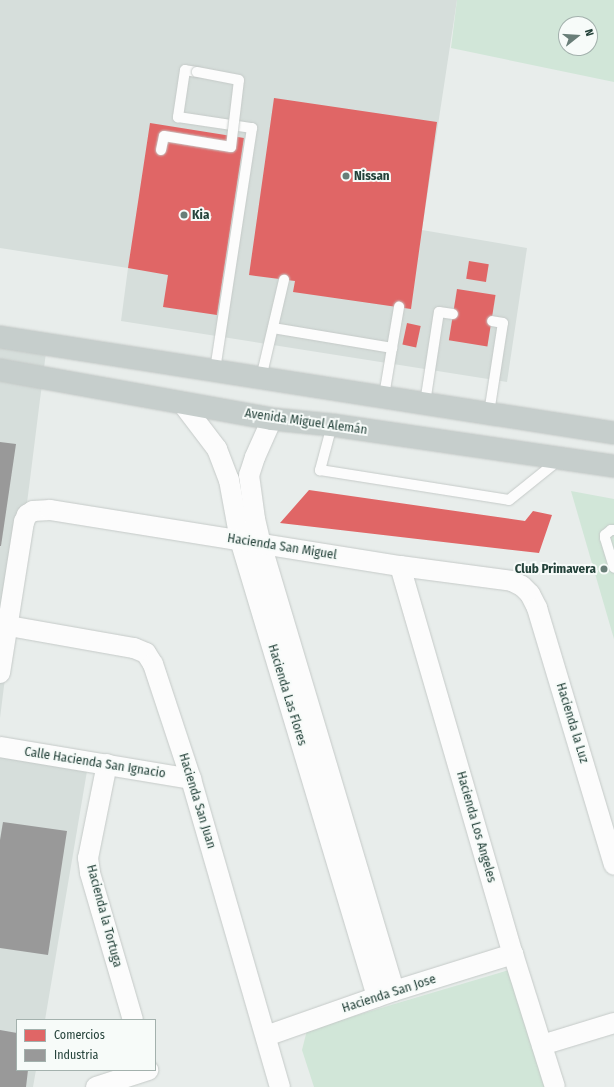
<!DOCTYPE html>
<html>
<head>
<meta charset="utf-8">
<style>
	body { margin:0 }
	#map { position:relative; width:614px; height:1087px; overflow:hidden; background:#e8edeb; font-family:"Fira Sans Condensed",sans-serif }
	div>[style] { position:absolute }
	.built>* { inset:0; background:#d6dedb }
	.green>* { inset:0; background:#d1e6d8 }
	.shops>* { inset:0; background:#e06666; transform-origin:0 0 }
	.industry>* { inset:0; background:#999 }
	.roads { filter:drop-shadow(0 0 1px #c5cac8) drop-shadow(0 0 1px #c5cac8) }
	.service>* { height:10px; margin:-5px; padding:0 5px; transform-origin:5px; border-radius:5px; background:#fcfcfc }
	.minor>* { height:20px; margin:-10px; padding:0 10px; transform-origin:10px; border-radius:10px; background:#fcfcfc }
	.trunk>* { height:22px; margin:-11px; padding:0 11px; transform-origin:11px; border-radius:11px; background:#c6cecc }
	.bridges { filter:drop-shadow(0 0 1px #c5cac8) drop-shadow(0 0 1px #c5cac8) }
	.service-bridge>* { height:10px; margin:-5px; padding:0 5px; transform-origin:5px; border-radius:5px; background:#fcfcfc }
	.dots>* { width:11px; height:11px; translate:-50% -50%; box-sizing:border-box; border:2px solid #f7fbf9; border-radius:50% }
	span { translate:-50% -50%; white-space:nowrap; text-align:center; line-height:1.15; -webkit-text-stroke:4px #f7fbf9; paint-order:stroke }
	.poi-label { font-size:13px; color:#24423a; font-weight:700 }
	.left { translate:0 -50%; text-align:left }
	.right { translate:-100% -50%; text-align:right }
	.street-label { font-size:13px; color:#24423a }
	.legend { position:absolute; left:16px; top:1019px; width:140px; height:52px; box-sizing:border-box; background:#f7fbf9; border:1px solid #a3b1ad; margin:0; padding:5px 7px; list-style:none; font-size:12px; color:#24423a }
	.legend li { display:flex; align-items:center; gap:8px; height:20px }
	.legend b { width:20px; border:1px solid #a3b1ad }
	.north { position:absolute; left:558px; top:16px; width:40px; height:40px; box-sizing:border-box; background:#f7fbf9; border:1px solid #a3b1ad; border-radius:50%; rotate:73deg; font-size:11px; font-weight:700; line-height:16px; text-align:center; color:#24423a }
	.north::after { content:''; display:block; margin:auto; width:14px; height:18px; background:#697e78; clip-path:polygon(50% 0,100% 100%,50% 72%,0 100%) }
</style>
</head>
<body>
<div id="map">
	<div class="built">
		<div style="clip-path:polygon(0 0,457px 0,422px 230px,527px 248px,507px 382px,121px 321px,128px 268px,0 248px)"></div>
		<div style="clip-path:polygon(0 346px,46px 352px,0 718px)"></div>
		<div style="clip-path:polygon(0 756px,87px 771px,45px 1020px,17px 1020px,17px 1070px,36px 1070px,33px 1087px,0 1087px)"></div>
	</div>
	<div class="green">
		<div style="clip-path:polygon(evenodd,457px 0,614px 0,614px 82px,451px 48px,457px 0,566px 24px,590px 24px,590px 48px,566px 48px,566px 24px)"></div>
		<div style="clip-path:polygon(571px 491px,614px 499px,614px 639px)"></div>
		<div style="clip-path:polygon(509px 970px,548px 1087px,314px 1087px,302px 1050px,307px 1030px)"></div>
	</div>
	<div class="shops">
		<div style="clip-path:polygon(274px 98px,437px 122px,411px 309px,293px 292px,295px 281px,249px 275px)"></div>
		<div style="clip-path:polygon(150px 123px,244px 138px,217px 315px,163px 307px,168px 275px,128px 268px)"></div>
		<div style="left:469px;top:261px;width:20px;height:18px;rotate:9deg"></div>
		<div style="left:457px;top:289px;width:39px;height:52px;rotate:9deg"></div>
		<div style="left:407px;top:323px;width:14px;height:22px;rotate:12deg"></div>
		<div style="clip-path:polygon(309px 490px,525px 521px,533px 511px,552px 515px,539px 553px,280px 523px)"></div>
	</div>
	<div class="industry">
		<div style="clip-path:polygon(0 442px,16px 444px,1px 546px,0 546px)"></div>
		<div style="clip-path:polygon(3px 822px,67px 831px,48px 955px,0 948px,0 840px)"></div>
		<div style="clip-path:polygon(0 1030px,17px 1033px,17px 1070px,28px 1070px,26px 1087px,0 1087px)"></div>
	</div>
	<div class="roads">
		<div class="service">
			<div style="left:197px;top:72px;width:12px;rotate:-171deg"></div>
			<div style="left:185px;top:70px;width:48px;rotate:98.5deg"></div>
			<div style="left:178px;top:117px;width:75px;rotate:8.5deg"></div>
			<div style="left:252px;top:128px;width:246px;rotate:98.7deg"></div>
			<div style="left:273px;top:328px;width:121px;rotate:9.5deg"></div>
			<div style="left:392px;top:348px;width:49px;rotate:99.5deg"></div>
			<div style="left:392px;top:348px;width:42px;rotate:-80.3deg"></div>
			<div style="left:261px;top:378px;width:101px;rotate:-76.8deg"></div>
			<div style="left:425px;top:403px;width:92px;rotate:-81.3deg"></div>
			<div style="left:439px;top:312px;width:14px;rotate:8deg"></div>
			<div style="left:489px;top:413px;width:91px;rotate:-81.2deg"></div>
			<div style="left:503px;top:323px;width:11px;rotate:-170deg"></div>
			<div style="left:332px;top:425px;width:47px;rotate:104.9deg"></div>
			<div style="left:320px;top:470px;width:191px;rotate:9deg"></div>
			<div style="left:509px;top:500px;width:65px;rotate:-38.8deg"></div>
			<div style="left:614px;top:530px;width:3px;rotate:180deg"></div>
			<div style="left:611px;top:530px;width:8px;rotate:140deg"></div>
			<div style="left:605px;top:535px;width:3px;rotate:90deg"></div>
			<div style="left:605px;top:538px;width:31px;rotate:73deg"></div>
		</div>
		<div class="minor">
			<div style="left:182px;top:403px;width:58px;rotate:52.7deg"></div>
			<div style="left:217px;top:449px;width:33px;rotate:69deg"></div>
			<div style="left:229px;top:480px;width:61px;rotate:79.6deg"></div>
			<div style="left:240px;top:540px;width:477px;rotate:73.3deg"></div>
			<div style="left:272px;top:419px;width:42px;rotate:114.1deg"></div>
			<div style="left:255px;top:457px;width:19px;rotate:108deg"></div>
			<div style="left:249px;top:475px;width:44px;rotate:82.2deg"></div>
			<div style="left:255px;top:519px;width:26px;rotate:77deg"></div>
			<div style="left:261px;top:544px;width:466px;rotate:73.4deg"></div>
			<div style="left:400px;top:566px;width:404px;rotate:73.8deg"></div>
			<div style="left:513px;top:954px;width:139px;rotate:72.5deg"></div>
			<div style="left:9px;top:626px;width:127px;rotate:10deg"></div>
			<div style="left:134px;top:648px;width:13px;rotate:23deg"></div>
			<div style="left:146px;top:653px;width:13px;rotate:58deg"></div>
			<div style="left:153px;top:664px;width:121px;rotate:71.7deg"></div>
			<div style="left:191px;top:779px;width:321px;rotate:73.9deg"></div>
			<div style="left:0;top:673px;width:153px;rotate:-81deg"></div>
			<div style="left:24px;top:522px;width:8px;rotate:-67deg"></div>
			<div style="left:27px;top:515px;width:7px;rotate:-34deg"></div>
			<div style="left:33px;top:511px;width:17px;rotate:-3deg"></div>
			<div style="left:50px;top:510px;width:354px;rotate:9.1deg"></div>
			<div style="left:400px;top:566px;width:113px;rotate:7.6deg"></div>
			<div style="left:512px;top:581px;width:11px;rotate:27deg"></div>
			<div style="left:522px;top:586px;width:11px;rotate:45deg"></div>
			<div style="left:530px;top:594px;width:16px;rotate:63deg"></div>
			<div style="left:537px;top:608px;width:268px;rotate:73.3deg"></div>
			<div style="left:0;top:747px;width:194px;rotate:9.5deg"></div>
			<div style="left:107px;top:764px;width:96px;rotate:101.4deg"></div>
			<div style="left:88px;top:858px;width:15px;rotate:82deg"></div>
			<div style="left:90px;top:873px;width:153px;rotate:73.7deg"></div>
			<div style="left:266px;top:1036px;width:136px;rotate:-19.4deg"></div>
			<div style="left:394px;top:991px;width:125px;rotate:-17.3deg"></div>
			<div style="left:542px;top:1045px;width:75px;rotate:-17deg"></div>
			<div style="left:96px;top:1087px;width:55px;rotate:-18.1deg"></div>
		</div>
		<div class="trunk">
			<div style="left:0;top:337px;width:621px;rotate:8.89deg"></div>
			<div style="left:0;top:370px;width:276px;rotate:10.2deg"></div>
			<div style="left:272px;top:419px;width:60px;rotate:5.7deg"></div>
			<div style="left:332px;top:425px;width:285px;rotate:8.3deg"></div>
		</div>
	</div>
	<div class="bridges">
		<div class="service-bridge">
			<div style="left:161px;top:150px;width:14px;rotate:-78deg"></div>
			<div style="left:164px;top:136px;width:68px;rotate:9.3deg"></div>
			<div style="left:231px;top:147px;width:67px;rotate:-83.2deg"></div>
			<div style="left:239px;top:80px;width:43px;rotate:-169.2deg"></div>
		</div>
	</div>
	<div class="dots">
		<div style="left:346px;top:176px;background:#697e78"></div>
		<div style="left:184px;top:215px;background:#697e78"></div>
		<div style="left:604px;top:569px;background:#697e78"></div>
	</div>
	<div class="poi-label">
		<span class="left" style="left:354px;top:176px">Nissan</span>
		<span class="left" style="left:192px;top:215px">Kia</span>
		<span class="right" style="left:596px;top:569px">Club Primavera</span>
	</div>
	<div class="street-label">
		<span style="left:306px;top:422px;rotate:8deg">Avenida Miguel Alemán</span>
		<span style="left:282px;top:547px;rotate:9deg">Hacienda San Miguel</span>
		<span style="left:287px;top:695px;rotate:73deg">Hacienda Las Flores</span>
		<span style="left:572px;top:723px;rotate:73deg">Hacienda la Luz</span>
		<span style="left:95px;top:763px;rotate:9deg">Calle Hacienda San Ignacio</span>
		<span style="left:197px;top:801px;rotate:73deg">Hacienda San Juan</span>
		<span style="left:476px;top:827px;rotate:74deg">Hacienda Los Angeles</span>
		<span style="left:104px;top:916px;rotate:75deg">Hacienda la Tortuga</span>
		<span style="left:389px;top:994px;rotate:-18deg">Hacienda San Jose</span>
	</div>
	<ul class="legend">
	<li><b style="height:11px;background:#e06666"></b>Comercios</li>
	<li><b style="height:11px;background:#999"></b>Industria</li>
	</ul>
	<div class="north">N</div>
</div>
</body>
</html>
